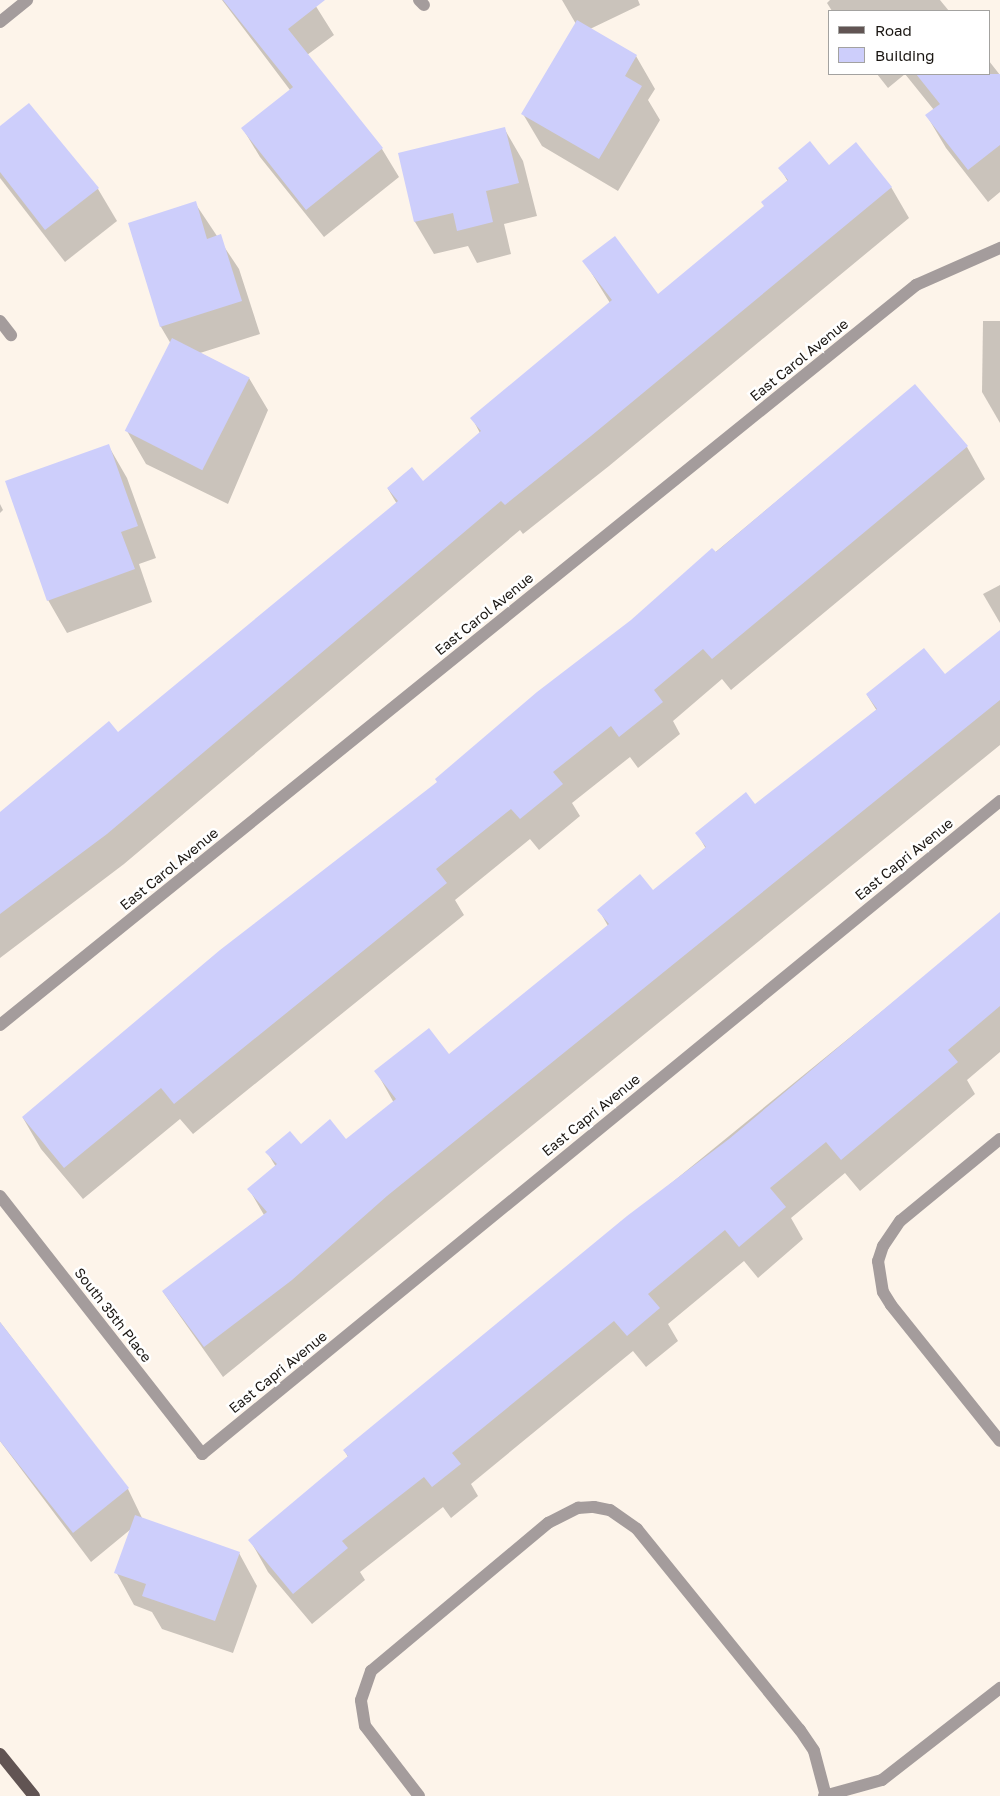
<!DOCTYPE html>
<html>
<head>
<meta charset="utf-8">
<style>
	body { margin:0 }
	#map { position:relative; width:1000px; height:1796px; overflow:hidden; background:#fdf4ea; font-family:"Golos Text",sans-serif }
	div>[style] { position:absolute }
	.shadow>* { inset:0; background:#0003 }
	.building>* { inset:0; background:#cdcefb; transform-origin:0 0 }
	.minor>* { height:12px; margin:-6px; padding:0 6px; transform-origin:6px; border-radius:6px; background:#a49c9c }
	.major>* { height:12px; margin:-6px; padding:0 6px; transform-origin:6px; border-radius:6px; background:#615453 }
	span { translate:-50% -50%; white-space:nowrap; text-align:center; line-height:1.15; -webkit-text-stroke:5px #fff; paint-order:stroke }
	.street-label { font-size:14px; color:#1a1612 }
	.legend { position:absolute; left:828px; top:10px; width:162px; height:65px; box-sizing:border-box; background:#fff; border:1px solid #a3a2a0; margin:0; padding:6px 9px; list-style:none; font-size:15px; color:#1a1612 }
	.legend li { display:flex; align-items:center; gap:10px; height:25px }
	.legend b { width:25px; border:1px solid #a3a2a0 }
</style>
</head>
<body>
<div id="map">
	<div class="shadow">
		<div style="clip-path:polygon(222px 0,312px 0,334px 35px,307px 55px,382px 149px,399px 177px,324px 237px,260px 157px,243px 129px,290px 90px)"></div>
		<div style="clip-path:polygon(562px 0,638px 0,640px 5px,590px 29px,636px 56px,655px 89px,648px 100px,660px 120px,618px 191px,542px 146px,523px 114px,576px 24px)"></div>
		<div style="clip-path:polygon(830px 0,940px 0,949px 11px,832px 11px,827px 3px)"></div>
		<div style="clip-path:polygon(989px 61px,1000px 75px,1000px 192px,988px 202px,946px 148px,927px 116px,934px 110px,905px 74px,888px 88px,877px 74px,989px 74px)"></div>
		<div style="clip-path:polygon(29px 105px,98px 189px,117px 221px,65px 262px,0 178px,0 127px)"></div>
		<div style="clip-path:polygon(504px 128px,523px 161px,537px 216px,504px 224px,511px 254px,477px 263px,468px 246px,434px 254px,415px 222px,399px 154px)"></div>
		<div style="clip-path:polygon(829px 166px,891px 187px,909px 218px,609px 466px,523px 534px,520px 530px,124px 864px,0 958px,0 813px,118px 734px,397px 504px,388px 489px,423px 483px,480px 433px,472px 418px,610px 303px,584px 261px,658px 295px,765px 207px,788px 182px,780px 168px)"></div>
		<div style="clip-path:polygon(195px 203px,239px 269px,260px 334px,200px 353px,249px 378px,268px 410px,228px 504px,146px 464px,127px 431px,171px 344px,161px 327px,129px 224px)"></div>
		<div style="clip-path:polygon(983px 321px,1000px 321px,1000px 423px,982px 392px)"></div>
		<div style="clip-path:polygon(915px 386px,967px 447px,985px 479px,731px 690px,722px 679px,673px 721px,680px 734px,638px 768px,630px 757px,572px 803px,580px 816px,539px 850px,530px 839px,455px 900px,464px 915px,193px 1134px,180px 1119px,83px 1199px,41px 1149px,23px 1118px,438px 783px)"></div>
		<div style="clip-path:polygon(108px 445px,127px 478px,156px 558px,139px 564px,152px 602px,67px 633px,48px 600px)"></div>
		<div style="clip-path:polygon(0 504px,3px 510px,0 513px)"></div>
		<div style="clip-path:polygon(1000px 585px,1000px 623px,983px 594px)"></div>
		<div style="clip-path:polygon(1000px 631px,1000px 745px,223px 1377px,163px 1292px,264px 1215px,249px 1189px,276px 1167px,267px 1152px,346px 1140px,394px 1103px,376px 1071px,449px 1055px,608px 926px,599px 910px,653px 892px,706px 849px,697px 833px,755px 806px,877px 711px,867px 695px,945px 676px)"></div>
		<div style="clip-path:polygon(1000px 915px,1000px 1052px,967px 1080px,975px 1094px,860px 1191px,845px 1173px,791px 1218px,803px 1239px,758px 1278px,744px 1261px,668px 1324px,678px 1341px,646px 1367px,633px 1351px,471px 1484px,478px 1496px,451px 1518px,443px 1507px,360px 1572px,365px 1580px,312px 1624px,268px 1572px,250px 1540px,348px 1457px,344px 1450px)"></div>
		<div style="clip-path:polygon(0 1322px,128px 1489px,143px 1520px,239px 1553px,257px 1586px,233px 1653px,162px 1629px,152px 1612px,134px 1605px,116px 1572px,131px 1529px,91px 1562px,0 1441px)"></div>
	</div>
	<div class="building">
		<div style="clip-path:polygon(223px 0,325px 0,288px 29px,383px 148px,306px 210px,241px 128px,293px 87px)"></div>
		<div style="clip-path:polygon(577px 20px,637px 55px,625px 76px,642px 86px,599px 159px,521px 114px)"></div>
		<div style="clip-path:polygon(916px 74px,1000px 74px,1000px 145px,968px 170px,925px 115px,940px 104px)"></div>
		<div style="clip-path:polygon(29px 103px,99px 188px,45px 230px,0 172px,0 126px)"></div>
		<div style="clip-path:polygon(505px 127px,519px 183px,486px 191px,493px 222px,457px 231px,453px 213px,414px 222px,398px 153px)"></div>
		<div style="clip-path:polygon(810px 141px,829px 165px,856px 142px,892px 187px,591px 436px,505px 505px,501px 501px,107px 834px,0 914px,0 812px,109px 721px,118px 732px,398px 501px,387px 488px,412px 467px,423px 481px,481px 431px,470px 418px,612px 300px,582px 261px,615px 236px,658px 294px,764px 206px,761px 202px,788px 180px,778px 168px)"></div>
		<div style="clip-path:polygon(196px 201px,207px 239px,221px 234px,242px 301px,160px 327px,128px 223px)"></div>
		<div style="left:172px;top:338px;width:87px;height:104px;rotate:27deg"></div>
		<div style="clip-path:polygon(915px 384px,968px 446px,712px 659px,703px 649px,654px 690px,663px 702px,619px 737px,611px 726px,553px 772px,563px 784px,520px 819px,511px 809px,436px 869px,447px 883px,174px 1104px,161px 1088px,64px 1168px,22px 1117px,220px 950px,437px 782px,435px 779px,537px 692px,631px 620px,712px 548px,716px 552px)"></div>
		<div style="clip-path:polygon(109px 444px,138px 526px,121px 532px,135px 569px,47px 601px,5px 481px)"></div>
		<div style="clip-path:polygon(1000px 630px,1000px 700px,387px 1196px,292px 1280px,204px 1347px,162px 1291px,267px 1212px,247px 1189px,277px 1164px,265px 1152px,290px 1131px,301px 1144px,330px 1119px,346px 1139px,396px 1099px,374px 1071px,429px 1028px,449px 1054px,609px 924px,597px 910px,640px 874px,653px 890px,706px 847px,695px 833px,746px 792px,755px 804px,877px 709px,866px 694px,924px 648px,945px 674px)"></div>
		<div style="clip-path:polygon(1000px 912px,1000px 1006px,948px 1050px,958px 1062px,841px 1160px,826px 1142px,770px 1188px,786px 1207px,739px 1247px,725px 1230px,648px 1294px,660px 1308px,627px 1336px,614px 1321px,452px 1453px,461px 1464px,432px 1487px,424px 1477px,342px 1541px,348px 1548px,293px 1594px,248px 1540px,348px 1456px,343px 1450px,627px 1216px,729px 1139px)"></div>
		<div style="clip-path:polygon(0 1322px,129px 1488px,73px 1533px,0 1441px)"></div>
		<div style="clip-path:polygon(135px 1515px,240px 1552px,215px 1621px,142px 1596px,146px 1584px,114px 1573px)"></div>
	</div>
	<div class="minor">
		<div style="left:419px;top:0;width:7px;rotate:45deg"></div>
		<div style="left:0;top:22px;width:35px;rotate:-39deg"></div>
		<div style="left:0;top:321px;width:18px;rotate:52deg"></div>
		<div style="left:0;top:1025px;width:1178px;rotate:-38.93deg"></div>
		<div style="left:916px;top:285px;width:92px;rotate:-23.8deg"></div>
		<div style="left:1000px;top:1139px;width:129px;rotate:140.6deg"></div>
		<div style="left:900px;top:1221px;width:30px;rotate:124deg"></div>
		<div style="left:883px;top:1246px;width:16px;rotate:108deg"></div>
		<div style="left:878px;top:1261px;width:31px;rotate:81deg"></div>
		<div style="left:883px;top:1292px;width:15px;rotate:58deg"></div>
		<div style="left:891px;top:1305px;width:174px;rotate:51.3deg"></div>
		<div style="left:0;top:1196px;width:328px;rotate:51.9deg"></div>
		<div style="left:202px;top:1454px;width:1031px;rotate:-39.29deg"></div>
		<div style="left:419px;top:1796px;width:88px;rotate:-127.6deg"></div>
		<div style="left:365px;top:1726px;width:26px;rotate:-99deg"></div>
		<div style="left:361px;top:1700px;width:31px;rotate:-71deg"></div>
		<div style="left:371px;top:1671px;width:231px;rotate:-39.9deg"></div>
		<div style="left:548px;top:1523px;width:34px;rotate:-27deg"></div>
		<div style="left:578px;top:1508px;width:16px;rotate:-4deg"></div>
		<div style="left:594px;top:1507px;width:16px;rotate:11deg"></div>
		<div style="left:610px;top:1510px;width:33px;rotate:35deg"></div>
		<div style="left:637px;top:1529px;width:259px;rotate:51deg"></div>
		<div style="left:800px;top:1730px;width:25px;rotate:56deg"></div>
		<div style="left:814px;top:1751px;width:47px;rotate:75.1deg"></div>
		<div style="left:824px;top:1796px;width:60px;rotate:-15.4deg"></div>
		<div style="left:882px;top:1780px;width:150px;rotate:-37.9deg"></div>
	</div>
	<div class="major">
		<div style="left:0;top:1754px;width:54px;rotate:51deg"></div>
	</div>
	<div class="street-label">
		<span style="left:799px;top:360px;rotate:-39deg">East Carol Avenue</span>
		<span style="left:484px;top:614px;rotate:-39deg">East Carol Avenue</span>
		<span style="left:904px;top:859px;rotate:-39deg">East Capri Avenue</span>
		<span style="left:169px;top:869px;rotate:-39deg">East Carol Avenue</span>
		<span style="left:591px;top:1115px;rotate:-39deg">East Capri Avenue</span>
		<span style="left:113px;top:1315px;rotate:52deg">South 35th Place</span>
		<span style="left:278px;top:1372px;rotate:-39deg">East Capri Avenue</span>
	</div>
	<ul class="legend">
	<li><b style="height:6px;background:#615453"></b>Road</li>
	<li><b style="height:14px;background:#cdcefb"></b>Building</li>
	</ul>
</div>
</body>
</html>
